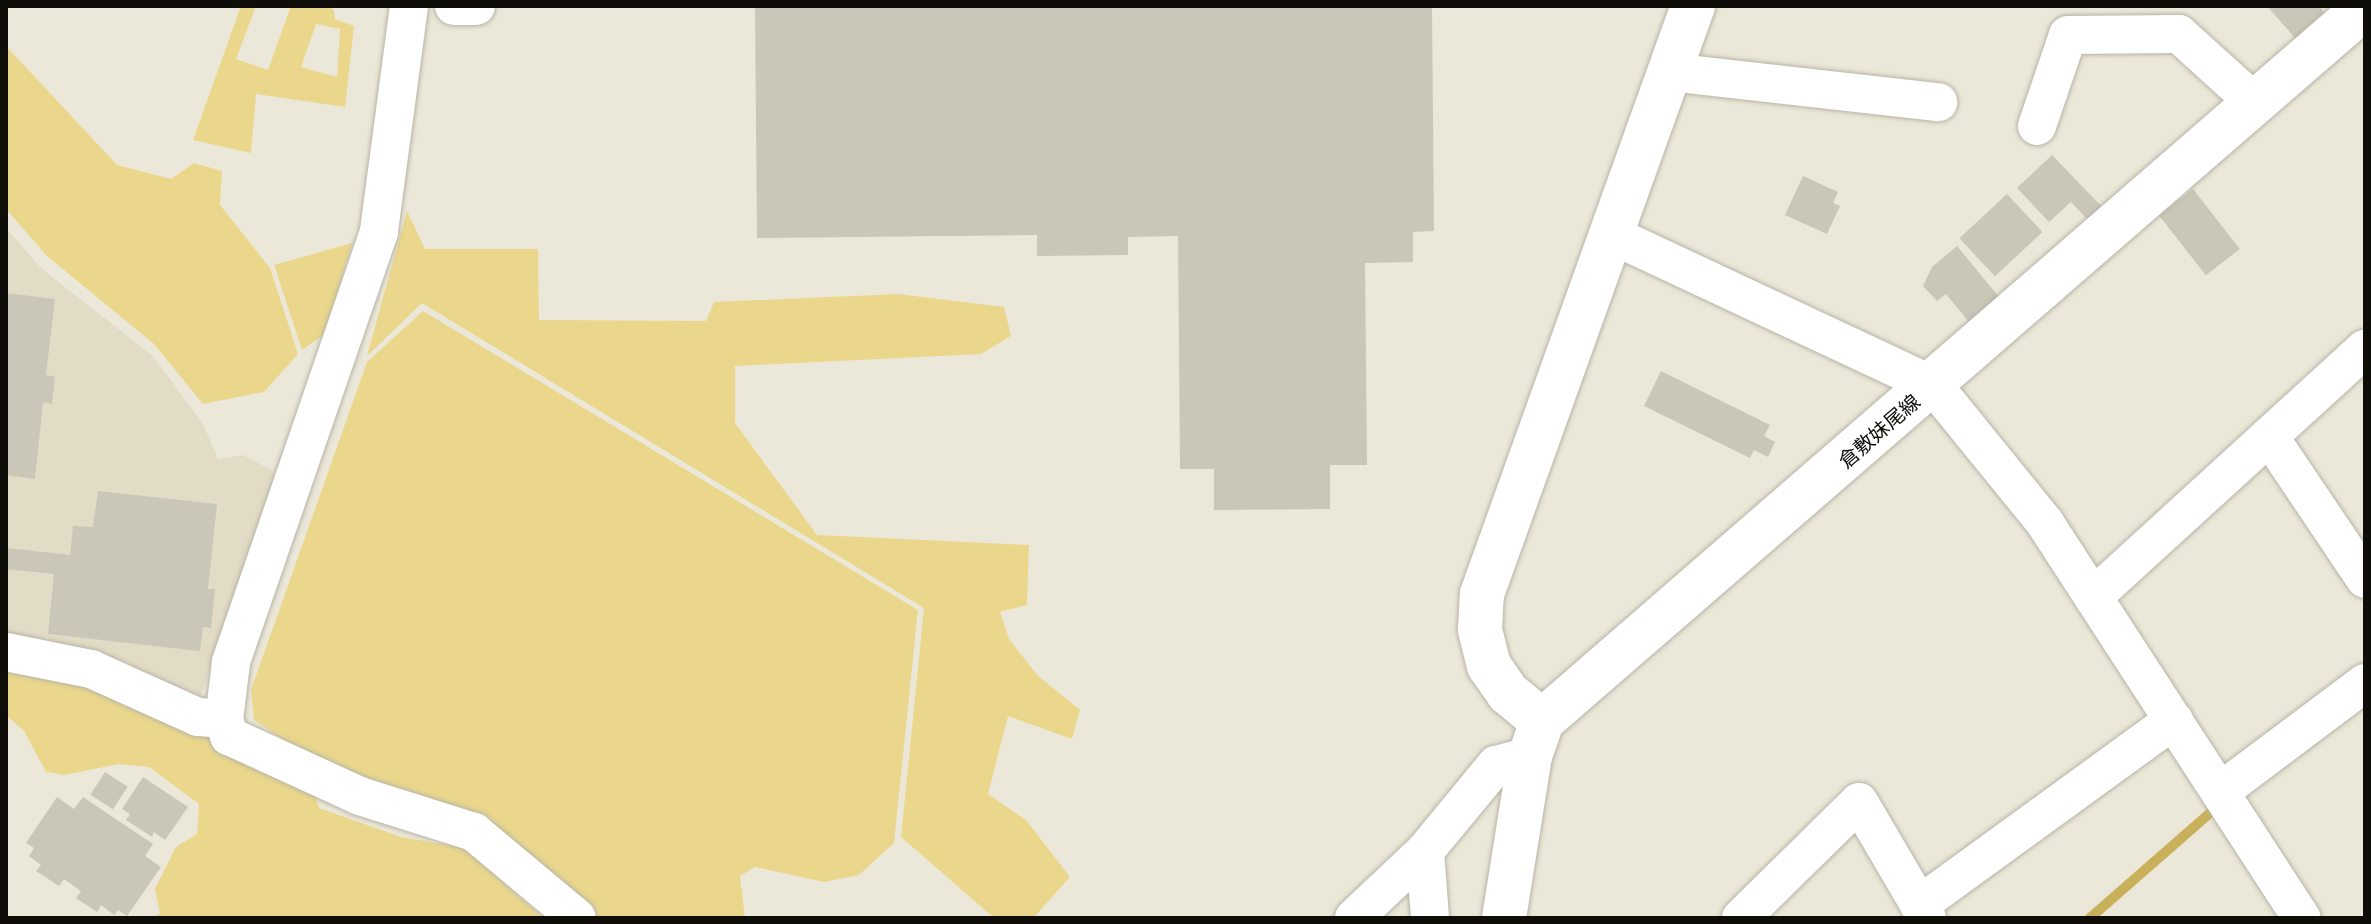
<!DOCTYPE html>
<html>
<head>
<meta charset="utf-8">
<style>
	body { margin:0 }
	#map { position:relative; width:2371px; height:924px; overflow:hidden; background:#ece8d9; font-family:Merriweather,"Noto Sans JP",serif }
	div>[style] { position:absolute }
	.built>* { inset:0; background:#e2dcc6 }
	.green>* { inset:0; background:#ead78c }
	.stream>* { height:10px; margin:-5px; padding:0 5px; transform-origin:5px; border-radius:5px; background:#c8b15a }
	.building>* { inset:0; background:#cac6b8; transform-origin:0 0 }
	.roads { filter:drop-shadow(0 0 2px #b8b4a6) drop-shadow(0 0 2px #b8b4a6) }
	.street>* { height:38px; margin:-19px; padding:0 19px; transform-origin:19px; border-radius:19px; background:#fff }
	.secondary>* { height:44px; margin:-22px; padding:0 22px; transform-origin:22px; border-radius:22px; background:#fff }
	span { translate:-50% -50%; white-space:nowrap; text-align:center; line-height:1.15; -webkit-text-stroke:6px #fff; paint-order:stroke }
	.street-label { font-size:20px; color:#0e0d08 }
	.frame { position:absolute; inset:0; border:8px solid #0e0d08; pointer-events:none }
</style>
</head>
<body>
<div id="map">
	<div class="built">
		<div style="clip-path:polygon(6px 228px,42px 269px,153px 356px,203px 424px,218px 459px,243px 455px,273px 471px,274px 483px,197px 706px,49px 649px,49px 638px,6px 637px)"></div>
	</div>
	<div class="green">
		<div style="clip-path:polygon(evenodd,241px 6px,256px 6px,236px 59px,268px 70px,291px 6px,328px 6px,334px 10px,335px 19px,354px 26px,345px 107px,256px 94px,251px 153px,193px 140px,241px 6px,316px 24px,340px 29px,337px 77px,301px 67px,316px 24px)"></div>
		<div style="clip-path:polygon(6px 46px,117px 165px,171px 179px,194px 163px,222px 171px,220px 205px,270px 268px,298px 354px,264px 392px,203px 404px,154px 344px,47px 256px,6px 209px)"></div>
		<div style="clip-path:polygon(407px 211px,425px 249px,538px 249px,539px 320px,706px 321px,714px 302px,898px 294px,1004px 307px,1011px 336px,981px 354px,735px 366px,735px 423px,817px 535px,1029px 545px,1027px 605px,1000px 612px,1009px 639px,1038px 676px,1080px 710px,1072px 739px,1008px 716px,988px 794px,1026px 820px,1070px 877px,1035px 916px,994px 918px,901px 837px,924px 608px,422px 303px,367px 356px)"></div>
		<div style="clip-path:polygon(352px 243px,325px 334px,302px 350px,274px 265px)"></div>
		<div style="clip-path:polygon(423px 311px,918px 610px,894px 843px,859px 875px,824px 882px,755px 867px,740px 876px,745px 918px,583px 918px,314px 760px,254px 720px,251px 690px,367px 362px)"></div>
		<div style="clip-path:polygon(6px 663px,119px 688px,210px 738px,311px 783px,319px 808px,401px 837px,464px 848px,543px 918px,151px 918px,160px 914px,155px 889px,176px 847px,197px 834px,199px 804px,149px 767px,119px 764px,64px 775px,46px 772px,24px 731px,6px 715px)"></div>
	</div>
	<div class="stream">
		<div style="left:2090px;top:918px;width:169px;rotate:-41.2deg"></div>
	</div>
	<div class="building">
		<div style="clip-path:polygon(755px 6px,1432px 6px,1434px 231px,1413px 232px,1413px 262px,1365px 263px,1367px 465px,1330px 465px,1330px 509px,1214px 510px,1214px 469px,1180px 469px,1178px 236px,1128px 237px,1128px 255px,1037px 256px,1037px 235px,757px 238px)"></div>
		<div style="clip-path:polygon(2267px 6px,2319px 6px,2325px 13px,2296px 39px)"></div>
		<div style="clip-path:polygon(2052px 155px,2104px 209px,2090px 222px,2071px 202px,2049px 222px,2017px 188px)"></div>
		<div style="clip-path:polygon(1803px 176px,1838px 192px,1833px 203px,1840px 206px,1827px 234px,1785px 215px)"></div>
		<div style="left:2193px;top:189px;width:76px;height:43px;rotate:52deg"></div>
		<div style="left:2007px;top:194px;width:52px;height:65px;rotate:47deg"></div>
		<div style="clip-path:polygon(1957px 246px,1999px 297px,1969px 322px,1946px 294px,1937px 301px,1923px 286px,1932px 267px)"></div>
		<div style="clip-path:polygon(6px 293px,55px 299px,46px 375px,55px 377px,52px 404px,43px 402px,35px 479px,6px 475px)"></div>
		<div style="clip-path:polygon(1661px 371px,1770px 425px,1764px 436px,1775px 442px,1768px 457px,1754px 450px,1750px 458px,1644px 406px)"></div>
		<div style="clip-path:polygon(98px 491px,217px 504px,208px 589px,215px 589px,211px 628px,203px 627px,200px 651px,48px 634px,54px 574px,6px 569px,6px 548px,70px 555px,73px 526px,93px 527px)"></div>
		<div style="left:105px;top:772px;width:27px;height:27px;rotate:33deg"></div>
		<div style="clip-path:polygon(143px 777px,188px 807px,165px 840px,154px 832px,152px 837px,126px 820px,130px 814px,122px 809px)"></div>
		<div style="clip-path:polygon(57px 797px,74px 809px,83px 797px,153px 844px,145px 856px,161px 867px,127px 916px,118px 910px,114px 915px,101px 905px,97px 912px,76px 898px,81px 891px,64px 879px,59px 886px,36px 871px,41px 865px,29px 856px,34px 848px,26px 843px)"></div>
	</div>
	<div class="roads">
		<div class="street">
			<div style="left:409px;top:6px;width:228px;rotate:97.6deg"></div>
			<div style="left:379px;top:232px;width:456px;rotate:109deg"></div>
			<div style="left:231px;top:663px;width:56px;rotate:97.1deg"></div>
			<div style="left:224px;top:719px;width:18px;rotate:74deg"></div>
			<div style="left:229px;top:736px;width:144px;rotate:24.6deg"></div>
			<div style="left:360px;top:796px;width:120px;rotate:17.5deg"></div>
			<div style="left:474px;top:832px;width:134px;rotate:39.9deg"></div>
			<div style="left:454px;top:6px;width:22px"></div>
			<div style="left:1669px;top:72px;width:271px;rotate:6.4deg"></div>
			<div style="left:2037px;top:126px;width:96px;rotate:-71.2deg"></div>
			<div style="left:2068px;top:35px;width:111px;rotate:-0.5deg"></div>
			<div style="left:2179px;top:34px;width:103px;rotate:42.2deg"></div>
			<div style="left:1610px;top:234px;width:357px;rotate:25.1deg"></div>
			<div style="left:1933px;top:385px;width:178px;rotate:50.9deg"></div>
			<div style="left:2045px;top:523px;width:471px;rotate:57deg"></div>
			<div style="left:2269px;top:436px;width:172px;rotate:56.1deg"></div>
			<div style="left:2093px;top:597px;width:368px;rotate:-42.4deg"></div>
			<div style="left:6px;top:652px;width:87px;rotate:11.3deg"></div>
			<div style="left:91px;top:669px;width:117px;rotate:24.2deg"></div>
			<div style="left:198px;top:717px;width:26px;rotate:4deg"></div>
			<div style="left:2221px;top:791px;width:180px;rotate:-36.9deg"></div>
			<div style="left:1425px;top:851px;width:67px;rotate:85.7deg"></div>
			<div style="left:1919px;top:905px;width:315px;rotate:-36deg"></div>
			<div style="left:1354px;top:918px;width:98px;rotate:-43.3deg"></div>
			<div style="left:1425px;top:851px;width:112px;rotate:-50.5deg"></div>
			<div style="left:1496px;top:765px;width:35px;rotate:-15deg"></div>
			<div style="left:1741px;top:918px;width:165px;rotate:-44.5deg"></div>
			<div style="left:1859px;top:802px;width:134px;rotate:59.6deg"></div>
		</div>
		<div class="secondary">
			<div style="left:1542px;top:721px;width:44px;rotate:-140.5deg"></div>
			<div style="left:1508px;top:693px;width:33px;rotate:-125deg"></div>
			<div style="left:1489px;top:666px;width:38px;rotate:-104deg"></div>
			<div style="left:1480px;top:629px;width:35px;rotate:-87deg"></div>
			<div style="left:1482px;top:594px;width:625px;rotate:-70.26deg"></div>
			<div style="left:1504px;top:918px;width:164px;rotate:-80.9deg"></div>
			<div style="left:1530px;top:756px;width:37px;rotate:-71deg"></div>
			<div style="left:1542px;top:721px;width:1090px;rotate:-40.94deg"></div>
		</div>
	</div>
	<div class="street-label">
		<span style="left:1879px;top:431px;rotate:-41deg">倉敷妹尾線</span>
	</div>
	<div class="frame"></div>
</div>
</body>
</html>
